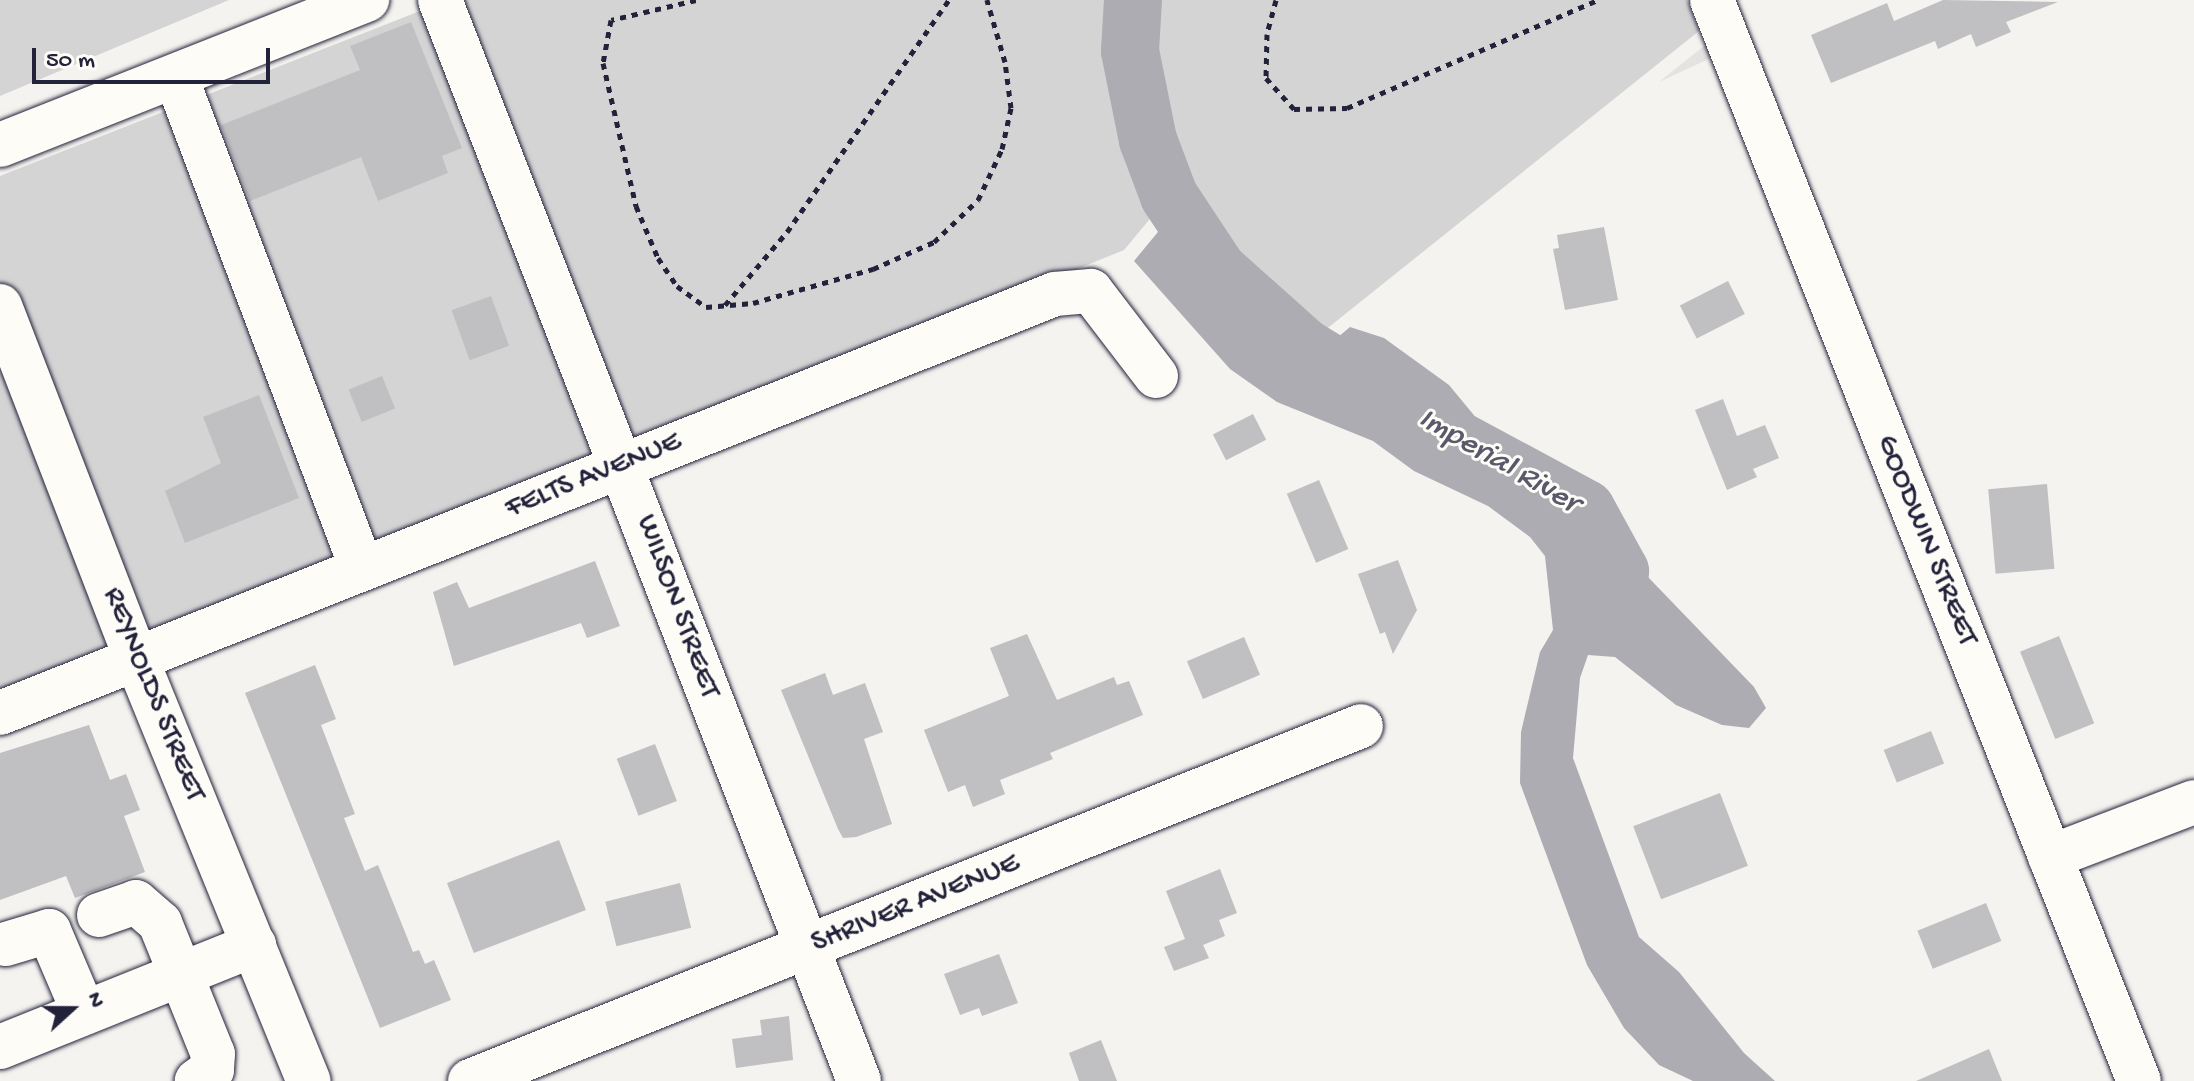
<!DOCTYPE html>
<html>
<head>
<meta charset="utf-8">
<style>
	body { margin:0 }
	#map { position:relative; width:2194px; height:1081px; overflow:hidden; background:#f4f3ef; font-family:"Gochi Hand",sans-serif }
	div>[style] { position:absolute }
	.built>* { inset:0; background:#e4e3e2 }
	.green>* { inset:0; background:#d5d4d5 }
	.water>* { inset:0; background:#acacb2 }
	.river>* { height:58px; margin:-29px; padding:0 29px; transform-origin:29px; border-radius:29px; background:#acacb2 }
	.building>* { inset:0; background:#c0bfc2; transform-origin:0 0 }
	.path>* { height:5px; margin-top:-2.5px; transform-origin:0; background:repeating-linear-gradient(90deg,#22223b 0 6px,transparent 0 12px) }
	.roads { filter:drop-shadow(0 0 2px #22223b) drop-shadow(0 0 2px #22223b) }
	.minor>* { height:44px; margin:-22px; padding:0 22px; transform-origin:22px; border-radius:22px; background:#fdfcf7 }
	span { translate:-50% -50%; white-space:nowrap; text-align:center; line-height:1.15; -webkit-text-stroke:6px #fdfcf7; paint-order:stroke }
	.street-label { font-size:30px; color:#22223b }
	.water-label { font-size:32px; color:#59596b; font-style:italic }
	.north { position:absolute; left:32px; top:969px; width:80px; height:80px; -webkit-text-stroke:6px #fdfcf7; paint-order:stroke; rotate:69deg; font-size:22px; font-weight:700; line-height:32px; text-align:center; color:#22223b }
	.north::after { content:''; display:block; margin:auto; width:28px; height:36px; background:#22223b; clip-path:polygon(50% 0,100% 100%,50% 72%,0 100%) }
	.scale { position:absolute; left:32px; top:48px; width:238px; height:36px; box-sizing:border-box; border:4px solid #22223b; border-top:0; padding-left:10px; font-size:24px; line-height:28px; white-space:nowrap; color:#22223b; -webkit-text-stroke:6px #fdfcf7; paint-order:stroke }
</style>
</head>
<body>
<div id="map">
	<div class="built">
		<div style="clip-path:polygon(1704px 0,1742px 0,1710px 14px,1726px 51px,1659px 82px,1709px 42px)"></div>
	</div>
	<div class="green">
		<div style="clip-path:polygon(0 0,229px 0,0 96px)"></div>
		<div style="clip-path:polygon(448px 0,1687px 0,1699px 31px,1304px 347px,1218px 270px,1169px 196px,1124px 250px,0 705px,0 176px)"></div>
	</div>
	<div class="water">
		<div style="clip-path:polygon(1167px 221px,1207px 281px,1297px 360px,1311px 360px,1350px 327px,1384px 338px,1449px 385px,1529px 482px,1617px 532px,1637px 550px,1647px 576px,1754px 687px,1766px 708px,1749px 728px,1722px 725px,1676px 705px,1615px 657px,1588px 655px,1580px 678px,1573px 758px,1639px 937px,1679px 972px,1744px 1053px,1775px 1081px,1693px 1081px,1659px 1065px,1624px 1028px,1587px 965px,1520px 783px,1521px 732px,1540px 652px,1553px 630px,1545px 556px,1530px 537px,1488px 506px,1414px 471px,1373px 441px,1277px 402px,1230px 369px,1134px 261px)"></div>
	</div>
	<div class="river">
		<div style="left:1133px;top:0;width:51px;rotate:93.4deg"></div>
		<div style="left:1130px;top:51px;width:91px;rotate:78.6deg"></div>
		<div style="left:1148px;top:140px;width:60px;rotate:69.4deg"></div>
		<div style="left:1169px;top:196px;width:89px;rotate:56.5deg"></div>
		<div style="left:1218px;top:270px;width:115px;rotate:41.8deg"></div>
		<div style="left:1304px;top:347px;width:95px;rotate:31.2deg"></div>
		<div style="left:1458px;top:440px;width:145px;rotate:28.3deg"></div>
		<div style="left:1586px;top:509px;width:71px;rotate:61.3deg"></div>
		<div style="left:1620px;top:571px;width:15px;rotate:101deg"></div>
	</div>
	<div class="building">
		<div style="clip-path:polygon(1943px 0,2058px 2px,2006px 22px,2011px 32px,1976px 47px,1971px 34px,1938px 49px,1935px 41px,1831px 83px,1811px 35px,1887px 3px,1894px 21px)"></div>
		<div style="clip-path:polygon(411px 22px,462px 148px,442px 156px,448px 173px,378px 201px,361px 157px,250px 201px,221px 125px,360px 70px,350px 46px)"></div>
		<div style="clip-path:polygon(1604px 227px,1618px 300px,1565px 310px,1553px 249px,1559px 248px,1557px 235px)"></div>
		<div style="left:1728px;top:281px;width:37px;height:54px;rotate:63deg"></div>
		<div style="left:491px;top:296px;width:53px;height:42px;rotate:70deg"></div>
		<div style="left:382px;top:376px;width:35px;height:36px;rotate:68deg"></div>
		<div style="clip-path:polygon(259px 395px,299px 498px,185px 543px,165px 491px,221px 463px,203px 417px)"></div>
		<div style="clip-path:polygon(1723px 399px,1737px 436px,1765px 425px,1779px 458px,1753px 469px,1757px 477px,1727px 490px,1695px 410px)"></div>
		<div style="left:1253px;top:414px;width:29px;height:45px;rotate:63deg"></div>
		<div style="left:1319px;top:480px;width:75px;height:35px;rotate:67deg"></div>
		<div style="left:2047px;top:484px;width:85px;height:59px;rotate:85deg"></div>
		<div style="clip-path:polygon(1398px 560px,1417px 610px,1393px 654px,1385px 632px,1380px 634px,1358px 574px)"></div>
		<div style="clip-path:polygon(595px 561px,620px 626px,587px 638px,581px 623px,454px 666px,433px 592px,457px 582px,469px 608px)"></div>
		<div style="clip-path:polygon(1027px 634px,1057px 700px,1114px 677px,1117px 685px,1129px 681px,1143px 715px,1050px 753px,1053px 759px,1000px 780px,1005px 794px,973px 807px,965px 785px,948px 792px,924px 730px,1009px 696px,990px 648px)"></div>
		<div style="left:2059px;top:636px;width:94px;height:42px;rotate:68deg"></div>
		<div style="left:1244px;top:637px;width:41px;height:62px;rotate:67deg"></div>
		<div style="clip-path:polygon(315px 665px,336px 719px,321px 725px,355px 814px,344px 818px,365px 871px,378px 865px,413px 952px,419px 950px,425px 964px,434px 960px,451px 1000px,380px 1028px,245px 693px)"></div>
		<div style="clip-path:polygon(825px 673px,833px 695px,865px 683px,883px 732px,864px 739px,892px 824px,856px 837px,843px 838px,838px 829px,781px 690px)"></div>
		<div style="clip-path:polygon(89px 725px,110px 780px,126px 774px,140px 810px,124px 816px,145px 872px,75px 898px,66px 876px,0 900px,0 753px)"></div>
		<div style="left:1931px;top:731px;width:35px;height:51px;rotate:68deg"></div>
		<div style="left:655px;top:744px;width:61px;height:41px;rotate:69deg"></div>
		<div style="left:1720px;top:793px;width:78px;height:93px;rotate:69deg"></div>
		<div style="left:559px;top:840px;width:75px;height:120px;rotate:69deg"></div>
		<div style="clip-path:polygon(1220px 869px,1237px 913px,1219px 920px,1225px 936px,1203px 945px,1209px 958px,1174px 971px,1164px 947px,1185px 939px,1166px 891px)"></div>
		<div style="left:680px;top:883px;width:46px;height:77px;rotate:76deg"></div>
		<div style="left:1986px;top:903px;width:41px;height:74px;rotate:68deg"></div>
		<div style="clip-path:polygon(999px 954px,1018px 1003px,982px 1016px,979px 1008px,960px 1015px,944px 974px)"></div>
		<div style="clip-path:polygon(789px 1016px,793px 1060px,736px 1068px,732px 1039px,762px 1035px,760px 1020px)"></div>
		<div style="clip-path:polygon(1101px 1040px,1117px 1081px,1079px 1081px,1069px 1053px)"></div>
		<div style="clip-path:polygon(1989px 1049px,2002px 1081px,1916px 1081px)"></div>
	</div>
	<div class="path">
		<div style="left:696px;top:0;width:87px;rotate:166.8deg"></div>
		<div style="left:611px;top:20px;width:44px;rotate:100.5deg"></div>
		<div style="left:603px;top:63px;width:147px;rotate:77deg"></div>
		<div style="left:636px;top:206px;width:56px;rotate:67.1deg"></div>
		<div style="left:658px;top:258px;width:34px;rotate:56deg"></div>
		<div style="left:677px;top:286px;width:36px;rotate:36deg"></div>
		<div style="left:706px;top:307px;width:47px;rotate:-4.9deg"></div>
		<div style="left:753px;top:303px;width:125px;rotate:-15.8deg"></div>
		<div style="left:873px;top:269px;width:67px;rotate:-23.9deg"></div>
		<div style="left:934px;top:242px;width:61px;rotate:-43.7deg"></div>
		<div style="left:978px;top:200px;width:56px;rotate:-64.8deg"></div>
		<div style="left:1002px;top:149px;width:42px;rotate:-77.6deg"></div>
		<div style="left:1011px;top:108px;width:46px;rotate:-97.4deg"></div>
		<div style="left:1005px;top:62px;width:65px;rotate:-106.2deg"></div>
		<div style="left:1276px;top:0;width:35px;rotate:105deg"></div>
		<div style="left:1267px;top:34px;width:44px;rotate:91.3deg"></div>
		<div style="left:1266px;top:78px;width:42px;rotate:47.9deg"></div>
		<div style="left:1294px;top:109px;width:53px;rotate:-1.1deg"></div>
		<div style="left:1347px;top:108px;width:273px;rotate:-23.3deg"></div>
		<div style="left:725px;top:305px;width:96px;rotate:-49.7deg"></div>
		<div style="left:787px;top:232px;width:283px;rotate:-55.1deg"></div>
	</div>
	<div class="roads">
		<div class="minor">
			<div style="left:440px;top:0;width:1159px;rotate:68.81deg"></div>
			<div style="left:1712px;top:0;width:1162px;rotate:68.45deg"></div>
			<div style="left:176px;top:77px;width:526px;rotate:69.29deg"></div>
			<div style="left:0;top:145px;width:395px;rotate:-21.6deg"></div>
			<div style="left:0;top:306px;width:377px;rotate:68.9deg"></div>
			<div style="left:136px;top:658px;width:457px;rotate:67.8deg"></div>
			<div style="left:0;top:713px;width:1135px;rotate:-21.66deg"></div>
			<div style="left:1055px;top:294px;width:36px;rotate:-5deg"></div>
			<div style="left:1091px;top:291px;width:107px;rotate:52.6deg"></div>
			<div style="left:2050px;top:857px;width:154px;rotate:-20.9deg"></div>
			<div style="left:99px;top:915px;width:39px;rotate:-19deg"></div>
			<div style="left:136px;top:902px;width:32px;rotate:41deg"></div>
			<div style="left:160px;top:923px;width:141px;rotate:68deg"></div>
			<div style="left:213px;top:1054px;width:16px;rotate:94deg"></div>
			<div style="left:212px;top:1070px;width:19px;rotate:144deg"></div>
			<div style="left:6px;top:944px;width:45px;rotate:-16.8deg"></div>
			<div style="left:49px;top:931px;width:89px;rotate:66.9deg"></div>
			<div style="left:0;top:1047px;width:274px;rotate:-21.9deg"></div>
			<div style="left:470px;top:1081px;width:959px;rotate:-21.72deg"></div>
		</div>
	</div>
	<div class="street-label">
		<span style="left:594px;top:477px;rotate:-22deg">FELTS AVENUE</span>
		<span style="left:1925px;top:541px;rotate:68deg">GOODWIN STREET</span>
		<span style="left:676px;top:607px;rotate:70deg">WILSON STREET</span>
		<span style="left:152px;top:695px;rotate:68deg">REYNOLDS STREET</span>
		<span style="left:916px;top:905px;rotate:-22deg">SHRIVER AVENUE</span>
	</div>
	<div class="water-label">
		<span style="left:1498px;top:462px;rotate:30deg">Imperial River</span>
	</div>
	<div class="north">N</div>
	<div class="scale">50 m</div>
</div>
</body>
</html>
